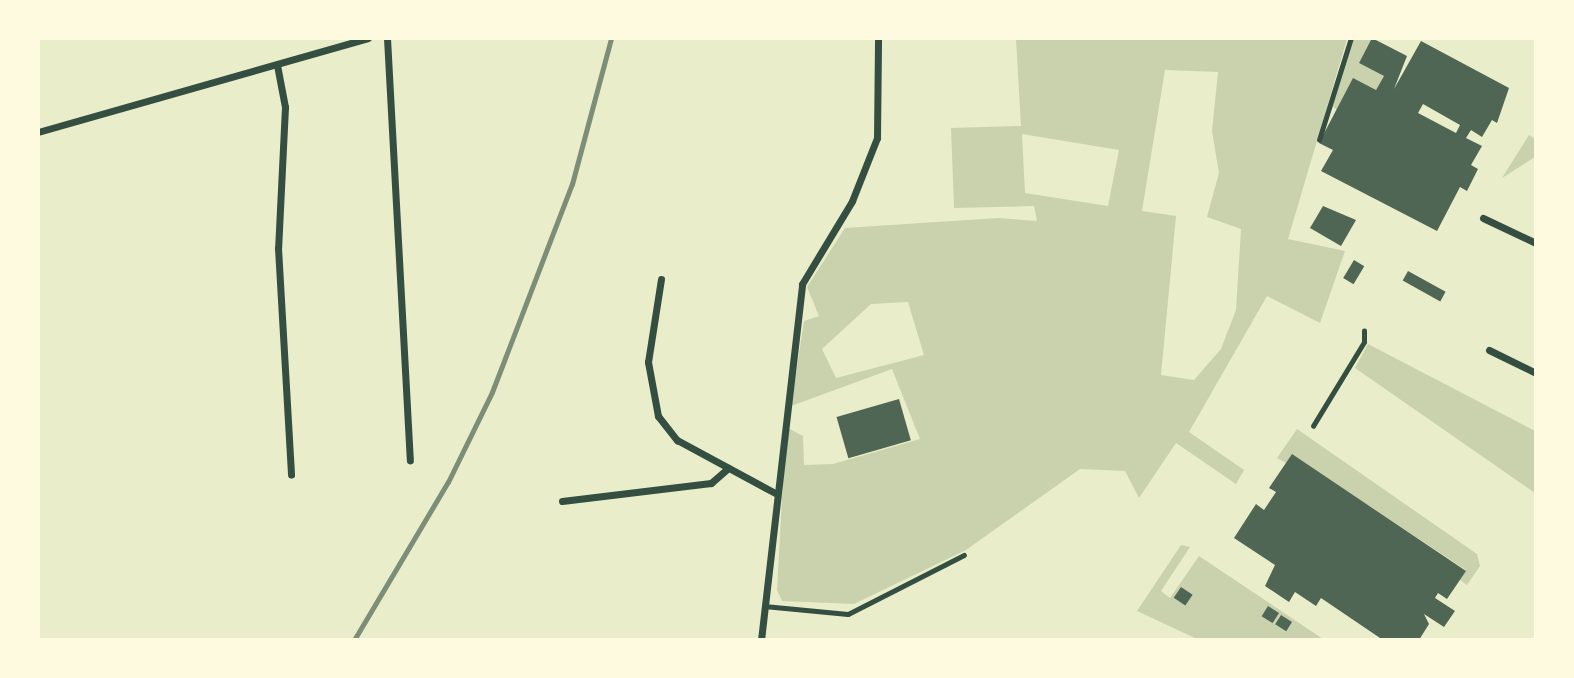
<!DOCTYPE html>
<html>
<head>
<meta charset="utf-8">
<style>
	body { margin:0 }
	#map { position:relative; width:1574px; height:678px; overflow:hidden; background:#e9edc9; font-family:"Archivo Narrow",sans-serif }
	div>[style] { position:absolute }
	.green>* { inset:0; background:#cad2ad }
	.building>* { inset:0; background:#4f6655; transform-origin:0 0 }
	.path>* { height:4.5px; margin:-2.25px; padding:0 2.25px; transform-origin:2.25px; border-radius:2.25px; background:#344e41 }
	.service>* { height:5px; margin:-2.5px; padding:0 2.5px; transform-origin:2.5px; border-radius:2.5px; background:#344e41 }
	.minor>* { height:7px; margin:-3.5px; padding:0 3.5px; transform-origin:3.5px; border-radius:3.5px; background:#344e41 }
	.rail>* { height:5px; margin:-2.5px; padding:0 2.5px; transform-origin:2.5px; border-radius:2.5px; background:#7c8e77 }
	span { translate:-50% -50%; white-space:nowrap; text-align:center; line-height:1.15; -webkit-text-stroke:6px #fefae0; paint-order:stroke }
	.frame { position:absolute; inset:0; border:40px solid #fefae0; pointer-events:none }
</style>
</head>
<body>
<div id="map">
	<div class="green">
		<div style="clip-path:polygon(evenodd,1016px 39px,1347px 39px,1288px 239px,1345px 251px,1320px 323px,1267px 296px,1189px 432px,1244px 470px,1236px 484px,1176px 443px,1139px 498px,1125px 471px,1080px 469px,966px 550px,854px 604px,782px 601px,777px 590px,786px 427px,803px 436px,804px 465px,833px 464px,920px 439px,892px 369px,791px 406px,804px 321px,819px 316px,807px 287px,845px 228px,998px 218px,1037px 221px,1034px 206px,954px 208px,951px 128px,1021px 126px,1016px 39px,1165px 70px,1218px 72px,1212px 131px,1219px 173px,1207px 217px,1241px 229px,1236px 310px,1221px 349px,1194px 380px,1161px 375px,1176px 216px,1142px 211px,1165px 70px,1016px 39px,1022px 134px,1119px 150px,1108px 206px,1025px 193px,1022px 134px,1016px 39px,908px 302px,924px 355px,836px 378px,822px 349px,871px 304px,908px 302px)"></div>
		<div style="clip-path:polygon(1351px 39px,1372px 39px,1359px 63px,1384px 76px,1376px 90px,1337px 110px,1330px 104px)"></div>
		<div style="clip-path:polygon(1529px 135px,1535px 139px,1535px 157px,1502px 178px)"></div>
		<div style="clip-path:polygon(1368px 344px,1535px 431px,1535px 493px,1355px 368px)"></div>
		<div style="clip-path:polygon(1297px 429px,1477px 554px,1480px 566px,1467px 585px,1460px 580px,1466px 570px,1292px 455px,1286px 463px,1277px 458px)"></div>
		<div style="clip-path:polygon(1181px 545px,1190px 547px,1161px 591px,1170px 598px,1199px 556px,1323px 639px,1197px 639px,1137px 611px)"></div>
	</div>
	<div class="building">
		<div style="clip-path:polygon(evenodd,1372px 38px,1407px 56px,1394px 89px,1421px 41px,1509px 88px,1497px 123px,1492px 120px,1482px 137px,1471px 130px,1466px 138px,1482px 146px,1471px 165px,1478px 169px,1467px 191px,1460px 187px,1437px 231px,1321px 171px,1333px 150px,1319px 143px,1353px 78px,1376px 90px,1384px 76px,1359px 63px,1372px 38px,1423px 104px,1460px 125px,1456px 133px,1418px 113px,1423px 104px)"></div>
		<div style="clip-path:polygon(1323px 206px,1356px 220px,1341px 246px,1310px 228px)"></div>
		<div style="left:1354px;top:260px;width:12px;height:21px;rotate:31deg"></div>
		<div style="left:1408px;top:271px;width:43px;height:11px;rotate:29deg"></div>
		<div style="left:899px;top:399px;width:43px;height:65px;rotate:74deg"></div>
		<div style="clip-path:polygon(1292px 454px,1466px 571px,1447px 599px,1438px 593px,1435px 598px,1455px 611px,1444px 627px,1424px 614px,1429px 624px,1419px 640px,1383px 640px,1321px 598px,1316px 606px,1295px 592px,1289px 602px,1265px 586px,1275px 565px,1234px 538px,1256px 504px,1264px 510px,1276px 492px,1269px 488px)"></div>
		<div style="left:1181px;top:587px;width:14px;height:13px;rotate:34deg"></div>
		<div style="left:1268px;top:606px;width:13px;height:12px;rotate:32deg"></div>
		<div style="left:1281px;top:615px;width:13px;height:11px;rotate:32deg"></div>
	</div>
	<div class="path">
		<div style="left:1319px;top:140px;width:107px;rotate:-72.6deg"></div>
		<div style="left:1313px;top:426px;width:98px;rotate:-58.7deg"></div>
		<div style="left:1364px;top:342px;width:11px;rotate:-90deg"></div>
	</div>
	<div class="service">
		<div style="left:764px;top:606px;width:84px;rotate:5.4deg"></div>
		<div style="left:848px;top:614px;width:130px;rotate:-27deg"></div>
	</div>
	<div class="minor">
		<div style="left:387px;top:38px;width:423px;rotate:86.9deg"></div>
		<div style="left:277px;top:65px;width:43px;rotate:79.2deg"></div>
		<div style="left:285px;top:107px;width:141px;rotate:92.8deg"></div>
		<div style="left:278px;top:248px;width:227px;rotate:86.7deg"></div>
		<div style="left:38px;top:132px;width:343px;rotate:-15.9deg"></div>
		<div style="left:1483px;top:218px;width:59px;rotate:25.3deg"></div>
		<div style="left:661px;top:279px;width:84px;rotate:98.9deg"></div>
		<div style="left:648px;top:362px;width:55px;rotate:79.5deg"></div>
		<div style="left:658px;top:416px;width:31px;rotate:52deg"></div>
		<div style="left:677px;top:440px;width:111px;rotate:28.4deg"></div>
		<div style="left:1489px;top:350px;width:52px;rotate:26.1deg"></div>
		<div style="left:562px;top:501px;width:150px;rotate:-6.9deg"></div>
		<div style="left:711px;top:483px;width:23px;rotate:-41deg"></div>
		<div style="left:761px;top:640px;width:358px;rotate:-83.4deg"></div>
		<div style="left:802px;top:284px;width:97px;rotate:-58.9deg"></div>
		<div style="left:852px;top:201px;width:68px;rotate:-68.4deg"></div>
		<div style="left:877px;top:138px;width:100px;rotate:-89.4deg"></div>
	</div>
	<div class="rail">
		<div style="left:354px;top:640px;width:184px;rotate:-59.3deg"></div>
		<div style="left:448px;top:482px;width:100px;rotate:-63.9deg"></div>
		<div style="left:492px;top:392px;width:223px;rotate:-69deg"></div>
		<div style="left:572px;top:184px;width:151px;rotate:-75deg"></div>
	</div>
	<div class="frame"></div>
</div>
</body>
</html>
